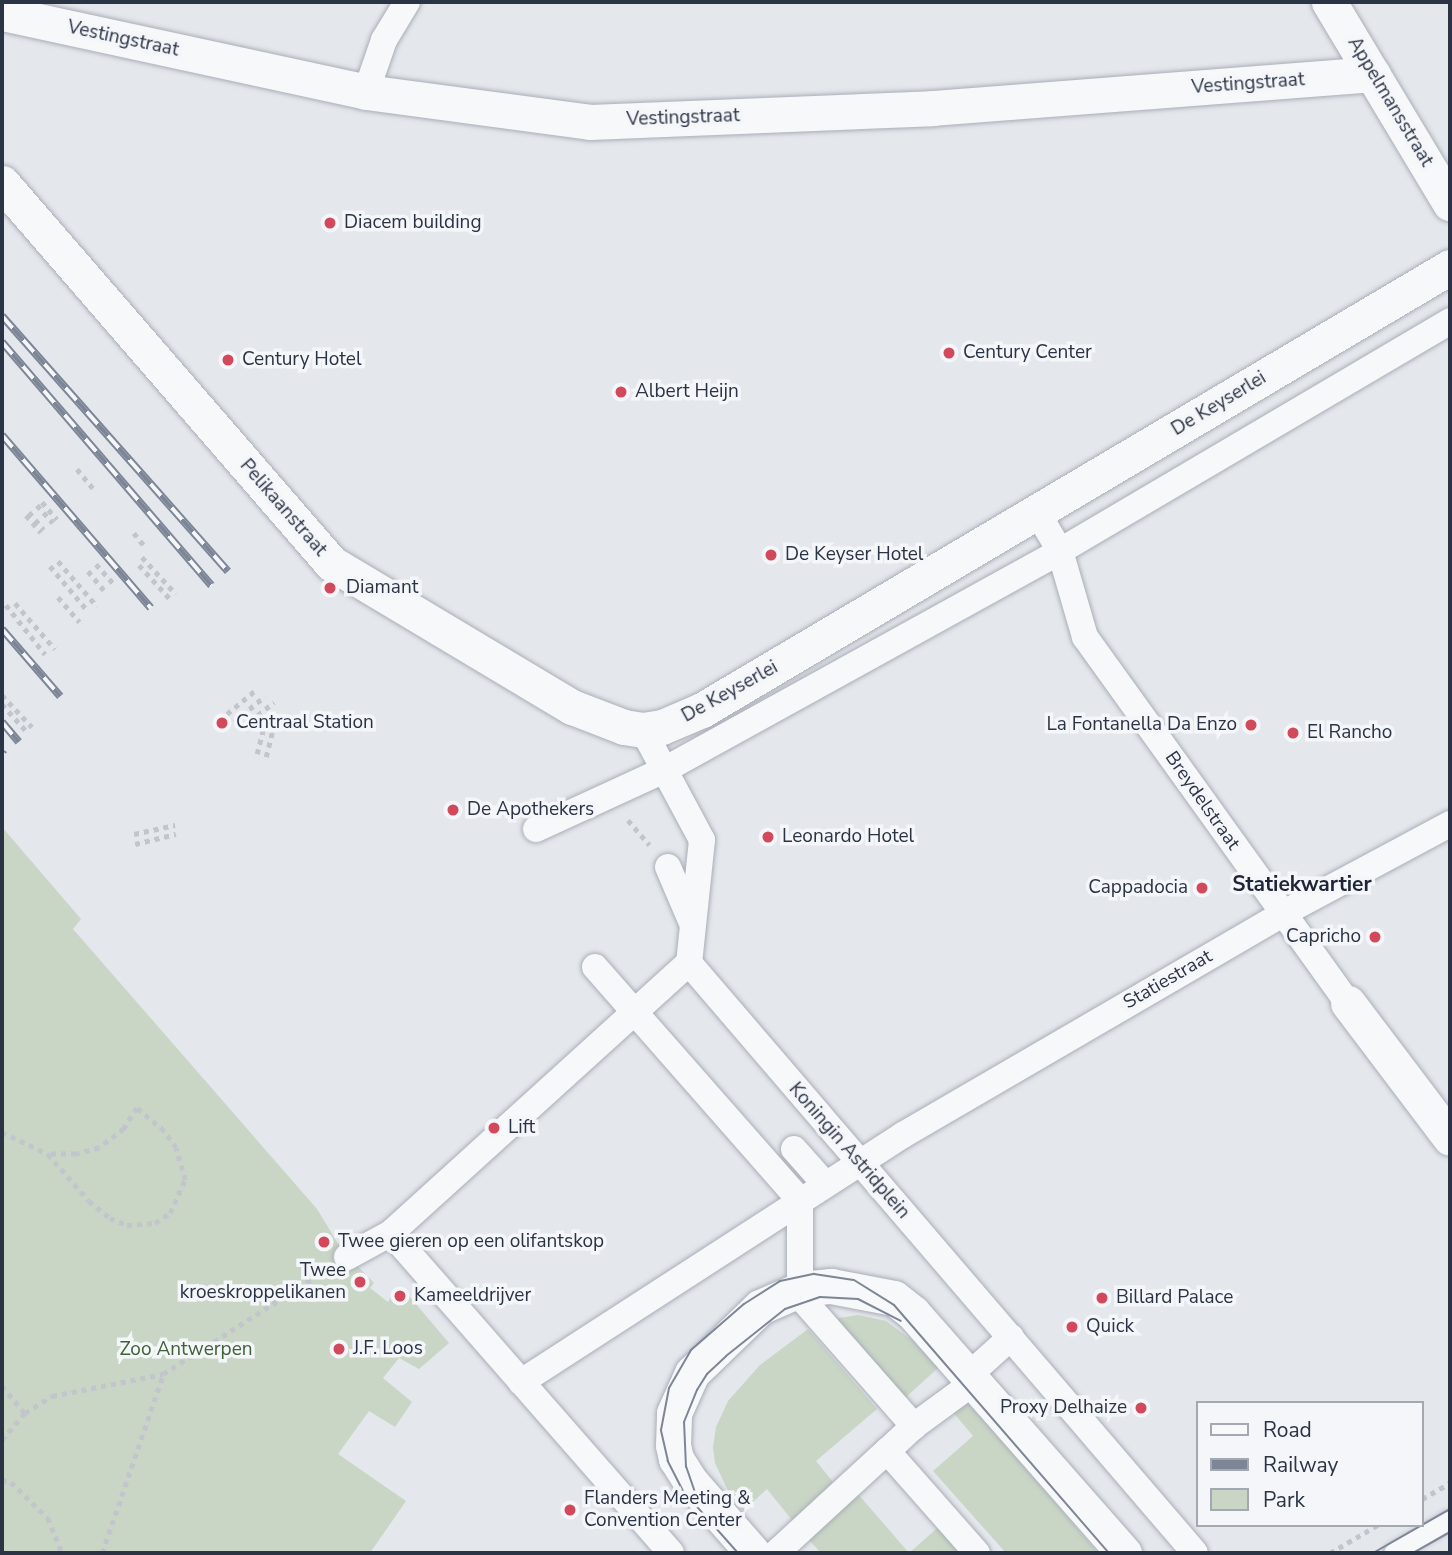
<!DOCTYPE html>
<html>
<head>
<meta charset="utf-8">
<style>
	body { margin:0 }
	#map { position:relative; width:1452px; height:1555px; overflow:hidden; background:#e4e7ec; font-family:"Nunito Sans",sans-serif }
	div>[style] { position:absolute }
	.green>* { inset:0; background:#c9d6c5 }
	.path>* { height:4.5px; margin-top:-2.25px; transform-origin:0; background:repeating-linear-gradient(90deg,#c2c5cb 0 5px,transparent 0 10px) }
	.roads { filter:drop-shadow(0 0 2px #a9aeb7) drop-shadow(0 0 2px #a9aeb7) }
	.service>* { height:18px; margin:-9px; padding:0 9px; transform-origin:9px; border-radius:9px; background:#f7f8fa }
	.pedestrian>* { height:26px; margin:-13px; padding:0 13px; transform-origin:13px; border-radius:13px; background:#f7f8fa }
	.minor>* { height:35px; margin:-17.5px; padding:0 17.5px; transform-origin:17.5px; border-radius:17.5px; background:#f7f8fa }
	.tram>* { height:2px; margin:-1px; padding:0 1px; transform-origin:1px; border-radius:1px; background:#7d8696 }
	.rail>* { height:8px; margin-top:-4px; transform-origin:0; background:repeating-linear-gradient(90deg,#f4f6f9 0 16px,#7d8696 0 32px); box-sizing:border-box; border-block:2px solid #7d8696 }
	.dots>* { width:19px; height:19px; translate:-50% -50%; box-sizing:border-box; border:4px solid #f4f6f9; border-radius:50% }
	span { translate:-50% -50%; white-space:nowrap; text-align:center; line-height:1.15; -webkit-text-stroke:7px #f4f6f9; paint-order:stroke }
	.street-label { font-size:19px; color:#2b3445 }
	.poi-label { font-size:19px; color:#2b3445 }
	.left { translate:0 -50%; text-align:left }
	.right { translate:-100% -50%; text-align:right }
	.park-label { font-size:19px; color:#3f6138 }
	.neighbourhood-label { font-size:21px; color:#1d2536; font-weight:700 }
	.frame { position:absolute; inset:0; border:4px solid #2b3445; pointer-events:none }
	.legend { position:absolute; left:1196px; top:1401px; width:228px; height:126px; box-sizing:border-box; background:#f4f6f9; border:2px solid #a4a8b1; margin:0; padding:9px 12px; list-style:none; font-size:21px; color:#2b3445 }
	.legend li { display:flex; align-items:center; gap:14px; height:35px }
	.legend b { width:35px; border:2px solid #a4a8b1 }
</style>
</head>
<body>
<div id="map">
	<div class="green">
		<div style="clip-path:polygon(2px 827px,81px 919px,73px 929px,317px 1209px,342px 1250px,374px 1283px,370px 1288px,388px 1302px,394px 1292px,404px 1290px,449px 1343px,419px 1369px,399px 1358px,383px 1378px,412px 1402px,395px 1427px,369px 1411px,338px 1454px,406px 1501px,370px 1553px,2px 1553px)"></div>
		<div style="clip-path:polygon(858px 1315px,886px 1321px,913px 1341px,939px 1367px,904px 1399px,833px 1319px)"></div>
		<div style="clip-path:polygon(808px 1329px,877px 1409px,816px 1461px,833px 1482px,792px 1520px,767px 1489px,743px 1511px,729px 1493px,715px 1463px,713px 1447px,716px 1427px,728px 1401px,760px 1365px)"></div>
		<div style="clip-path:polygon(965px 1400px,1047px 1493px,1098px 1553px,1006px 1553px,933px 1471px,973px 1436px,952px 1411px)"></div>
		<div style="clip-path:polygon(858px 1494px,909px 1553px,942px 1524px,968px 1553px,821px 1553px,808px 1539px)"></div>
	</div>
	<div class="path">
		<div style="left:77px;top:469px;width:25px;rotate:50deg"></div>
		<div style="left:42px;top:502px;width:23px;rotate:49deg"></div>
		<div style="left:37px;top:505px;width:24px;rotate:48deg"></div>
		<div style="left:29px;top:512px;width:23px;rotate:50deg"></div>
		<div style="left:26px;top:515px;width:23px;rotate:49deg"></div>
		<div style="left:134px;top:533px;width:19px;rotate:51deg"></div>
		<div style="left:142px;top:557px;width:50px;rotate:47.4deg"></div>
		<div style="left:58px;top:561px;width:60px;rotate:49.1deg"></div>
		<div style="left:96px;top:564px;width:27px;rotate:48deg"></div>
		<div style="left:139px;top:565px;width:49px;rotate:47.5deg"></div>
		<div style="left:50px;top:566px;width:57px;rotate:49.9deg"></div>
		<div style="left:88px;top:571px;width:25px;rotate:50deg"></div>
		<div style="left:58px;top:597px;width:33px;rotate:49deg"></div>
		<div style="left:15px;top:603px;width:61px;rotate:49deg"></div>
		<div style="left:6px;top:605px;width:63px;rotate:51.5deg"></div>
		<div style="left:2px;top:695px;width:44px;rotate:46.8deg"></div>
		<div style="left:2px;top:704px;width:36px;rotate:48deg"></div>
		<div style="left:227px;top:714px;width:39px;rotate:-40deg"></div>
		<div style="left:234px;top:722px;width:40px;rotate:-40deg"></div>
		<div style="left:242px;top:728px;width:41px;rotate:-39.1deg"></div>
		<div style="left:257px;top:754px;width:37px;rotate:-76deg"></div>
		<div style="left:266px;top:757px;width:38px;rotate:-76deg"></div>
		<div style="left:628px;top:820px;width:33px;rotate:49deg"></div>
		<div style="left:134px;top:834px;width:42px;rotate:-12.4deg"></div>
		<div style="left:135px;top:844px;width:42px;rotate:-13.7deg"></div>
		<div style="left:2px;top:1132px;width:51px;rotate:25.6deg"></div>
		<div style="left:48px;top:1154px;width:62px;rotate:48.9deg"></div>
		<div style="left:89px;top:1201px;width:27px;rotate:39deg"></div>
		<div style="left:110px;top:1218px;width:18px;rotate:22deg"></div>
		<div style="left:127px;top:1225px;width:28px;rotate:-4deg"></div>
		<div style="left:155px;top:1223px;width:18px;rotate:-34deg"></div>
		<div style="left:170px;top:1213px;width:36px;rotate:-66deg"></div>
		<div style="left:185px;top:1180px;width:33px;rotate:-106deg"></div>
		<div style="left:176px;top:1148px;width:21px;rotate:-125deg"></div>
		<div style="left:164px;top:1131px;width:35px;rotate:-140deg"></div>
		<div style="left:137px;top:1108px;width:25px;rotate:122deg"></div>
		<div style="left:124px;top:1129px;width:31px;rotate:143deg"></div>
		<div style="left:99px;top:1148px;width:24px;rotate:165deg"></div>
		<div style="left:76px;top:1154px;width:28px;rotate:180deg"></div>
		<div style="left:2px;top:1386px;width:35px;rotate:50deg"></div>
		<div style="left:2px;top:1440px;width:35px;rotate:-50deg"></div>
		<div style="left:25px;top:1413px;width:32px;rotate:-32deg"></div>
		<div style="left:52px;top:1396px;width:113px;rotate:-11.2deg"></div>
		<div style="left:163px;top:1374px;width:190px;rotate:-32.5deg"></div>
		<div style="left:2px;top:1480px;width:9px;rotate:13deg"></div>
		<div style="left:11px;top:1482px;width:52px;rotate:44.2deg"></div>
		<div style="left:48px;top:1518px;width:38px;rotate:68deg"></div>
		<div style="left:1422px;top:1499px;width:32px;rotate:-30deg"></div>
		<div style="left:102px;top:1553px;width:188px;rotate:-71.1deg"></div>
		<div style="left:1330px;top:1553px;width:56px;rotate:-30.3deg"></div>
	</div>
	<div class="roads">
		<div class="service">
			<div style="left:1393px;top:1553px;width:66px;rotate:-30.1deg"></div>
		</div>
		<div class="pedestrian">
			<div style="left:366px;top:92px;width:55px;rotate:-70.9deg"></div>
			<div style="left:384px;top:40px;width:44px;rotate:-58.8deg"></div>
			<div style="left:1037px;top:512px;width:45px;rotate:59.5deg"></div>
			<div style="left:1060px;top:551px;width:90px;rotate:73.8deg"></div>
			<div style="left:1085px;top:637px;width:451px;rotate:54.3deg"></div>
			<div style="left:643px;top:730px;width:125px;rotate:61.8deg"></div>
			<div style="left:702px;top:840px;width:124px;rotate:96deg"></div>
			<div style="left:689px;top:963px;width:777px;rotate:49.38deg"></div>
			<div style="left:536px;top:829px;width:141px;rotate:-24.7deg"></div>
			<div style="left:664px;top:770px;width:453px;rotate:-28.9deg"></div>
			<div style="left:1060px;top:551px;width:453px;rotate:-30.5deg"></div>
			<div style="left:668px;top:867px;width:61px;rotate:66.8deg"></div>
			<div style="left:595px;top:967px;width:310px;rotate:48.7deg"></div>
			<div style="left:800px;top:1200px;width:75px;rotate:90deg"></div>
			<div style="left:800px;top:1275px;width:26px;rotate:81deg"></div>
			<div style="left:804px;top:1301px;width:167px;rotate:48.7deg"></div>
			<div style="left:914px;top:1426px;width:37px;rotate:137deg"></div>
			<div style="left:887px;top:1451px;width:136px;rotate:48.6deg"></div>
			<div style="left:794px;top:1149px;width:47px;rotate:48.5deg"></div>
			<div style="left:391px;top:1233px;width:402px;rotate:-42.2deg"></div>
			<div style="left:347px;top:1257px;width:50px;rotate:-28.6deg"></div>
			<div style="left:391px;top:1233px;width:425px;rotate:48.8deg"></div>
			<div style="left:521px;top:1382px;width:455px;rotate:-32.9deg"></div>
			<div style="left:903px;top:1135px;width:439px;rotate:-30.2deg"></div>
			<div style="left:1282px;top:914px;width:191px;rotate:-28.2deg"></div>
			<div style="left:914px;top:1426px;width:64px;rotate:-36.2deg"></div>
			<div style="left:966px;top:1388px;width:12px;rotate:-81deg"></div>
			<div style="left:968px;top:1376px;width:58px;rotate:-42.2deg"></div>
			<div style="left:776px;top:1553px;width:151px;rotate:-42.6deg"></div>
		</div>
		<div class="minor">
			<div style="left:1329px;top:2px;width:235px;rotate:59deg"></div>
			<div style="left:2px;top:13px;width:372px;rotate:12.2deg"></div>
			<div style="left:366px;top:92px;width:226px;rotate:7.6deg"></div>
			<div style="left:590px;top:122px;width:342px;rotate:-2.3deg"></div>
			<div style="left:932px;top:108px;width:442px;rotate:-4.4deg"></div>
			<div style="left:2px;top:183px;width:503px;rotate:49.11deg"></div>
			<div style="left:331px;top:563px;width:281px;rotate:30.9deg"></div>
			<div style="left:572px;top:707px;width:56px;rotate:21deg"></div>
			<div style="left:624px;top:727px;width:19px;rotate:9deg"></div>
			<div style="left:643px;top:730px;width:19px;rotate:-9deg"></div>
			<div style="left:662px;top:727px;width:43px;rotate:-23deg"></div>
			<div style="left:702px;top:710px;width:869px;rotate:-30.64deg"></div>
			<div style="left:1348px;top:1003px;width:169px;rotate:52.9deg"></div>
			<div style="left:753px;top:1553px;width:96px;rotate:-131.2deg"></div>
			<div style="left:690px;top:1481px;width:26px;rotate:-122deg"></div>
			<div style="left:676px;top:1459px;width:14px;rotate:-102deg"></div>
			<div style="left:673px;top:1445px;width:32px;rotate:-88deg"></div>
			<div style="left:674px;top:1413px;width:44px;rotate:-65.8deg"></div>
			<div style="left:692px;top:1373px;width:95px;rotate:-44.1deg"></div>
			<div style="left:760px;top:1307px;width:45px;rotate:-23.7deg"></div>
			<div style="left:801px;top:1289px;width:30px;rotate:-6deg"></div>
			<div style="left:831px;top:1286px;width:64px;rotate:10.8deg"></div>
			<div style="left:894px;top:1298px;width:24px;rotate:38deg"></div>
			<div style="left:913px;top:1313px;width:320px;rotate:48.7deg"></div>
		</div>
	</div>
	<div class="tram">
		<div style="left:698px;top:1501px;width:36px;rotate:-109deg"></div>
		<div style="left:686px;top:1467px;width:45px;rotate:-92.5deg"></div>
		<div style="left:684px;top:1422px;width:35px;rotate:-68deg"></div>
		<div style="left:697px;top:1390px;width:19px;rotate:-58deg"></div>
		<div style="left:707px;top:1374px;width:26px;rotate:-43deg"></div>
		<div style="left:726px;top:1356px;width:75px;rotate:-38.5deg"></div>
		<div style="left:785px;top:1309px;width:37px;rotate:-19deg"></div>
		<div style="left:820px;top:1297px;width:38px;rotate:3deg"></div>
		<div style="left:858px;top:1299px;width:48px;rotate:27.1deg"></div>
		<div style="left:738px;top:1553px;width:83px;rotate:-131.6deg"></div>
		<div style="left:683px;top:1491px;width:34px;rotate:-117deg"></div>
		<div style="left:668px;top:1461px;width:32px;rotate:-103deg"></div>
		<div style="left:661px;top:1430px;width:43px;rotate:-79.2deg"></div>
		<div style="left:669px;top:1388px;width:44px;rotate:-59.9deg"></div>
		<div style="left:691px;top:1350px;width:70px;rotate:-41deg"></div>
		<div style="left:744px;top:1304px;width:43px;rotate:-32.6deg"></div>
		<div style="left:780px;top:1281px;width:35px;rotate:-12deg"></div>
		<div style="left:814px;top:1274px;width:40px;rotate:8.5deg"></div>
		<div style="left:854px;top:1280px;width:47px;rotate:32deg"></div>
		<div style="left:894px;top:1305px;width:328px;rotate:49.1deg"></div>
		<div style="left:1373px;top:1553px;width:89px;rotate:-29.7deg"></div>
		<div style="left:1413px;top:1553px;width:43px;rotate:-29.6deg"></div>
	</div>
	<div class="rail">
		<div style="left:2px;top:316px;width:341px;rotate:48.5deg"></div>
		<div style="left:2px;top:342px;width:321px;rotate:49.3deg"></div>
		<div style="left:2px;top:435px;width:228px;rotate:49.3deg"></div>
		<div style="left:2px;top:629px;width:89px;rotate:49.1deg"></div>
		<div style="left:2px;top:722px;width:26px;rotate:50deg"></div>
		<div style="left:2px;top:753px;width:3px;rotate:45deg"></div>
	</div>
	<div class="dots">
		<div style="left:330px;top:223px;background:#d1495b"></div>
		<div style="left:949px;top:353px;background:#d1495b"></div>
		<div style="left:228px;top:360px;background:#d1495b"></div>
		<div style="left:621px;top:392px;background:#d1495b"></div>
		<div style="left:771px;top:555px;background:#d1495b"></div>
		<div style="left:330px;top:588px;background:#d1495b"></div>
		<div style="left:222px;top:723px;background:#d1495b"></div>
		<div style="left:1251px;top:725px;background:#d1495b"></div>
		<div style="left:1293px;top:733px;background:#d1495b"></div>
		<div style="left:453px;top:810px;background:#d1495b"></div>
		<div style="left:768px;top:837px;background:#d1495b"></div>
		<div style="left:1202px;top:888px;background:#d1495b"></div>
		<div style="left:1375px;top:937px;background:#d1495b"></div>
		<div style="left:494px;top:1128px;background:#d1495b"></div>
		<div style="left:324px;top:1242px;background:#d1495b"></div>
		<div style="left:360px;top:1282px;background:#d1495b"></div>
		<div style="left:400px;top:1296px;background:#d1495b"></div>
		<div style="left:1102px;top:1298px;background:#d1495b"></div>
		<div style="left:1072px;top:1327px;background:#d1495b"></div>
		<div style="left:339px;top:1349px;background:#d1495b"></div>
		<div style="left:1141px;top:1408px;background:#d1495b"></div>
		<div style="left:570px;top:1510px;background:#d1495b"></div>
	</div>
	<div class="street-label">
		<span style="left:123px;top:39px;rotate:12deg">Vestingstraat</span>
		<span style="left:1248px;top:84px;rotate:-4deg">Vestingstraat</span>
		<span style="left:1390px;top:102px;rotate:59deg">Appelmansstraat</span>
		<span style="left:683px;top:118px;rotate:-2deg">Vestingstraat</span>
		<span style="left:1219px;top:404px;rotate:-31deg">De Keyserlei</span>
		<span style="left:283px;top:508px;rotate:49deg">Pelikaanstraat</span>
		<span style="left:730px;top:692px;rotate:-29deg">De Keyserlei</span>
		<span style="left:1202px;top:801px;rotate:55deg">Breydelstraat</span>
		<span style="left:1168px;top:980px;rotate:-30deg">Statiestraat</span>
		<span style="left:849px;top:1151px;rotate:49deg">Koningin Astridplein</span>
	</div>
	<div class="poi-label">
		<span class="left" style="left:344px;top:223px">Diacem building</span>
		<span class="left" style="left:963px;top:353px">Century Center</span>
		<span class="left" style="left:242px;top:360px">Century Hotel</span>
		<span class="left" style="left:635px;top:392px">Albert Heijn</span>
		<span class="left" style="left:785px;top:555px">De Keyser Hotel</span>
		<span class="left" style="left:346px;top:588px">Diamant</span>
		<span class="left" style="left:236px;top:723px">Centraal Station</span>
		<span class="right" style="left:1237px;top:725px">La Fontanella Da Enzo</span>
		<span class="left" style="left:1307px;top:733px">El Rancho</span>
		<span class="left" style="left:467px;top:810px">De Apothekers</span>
		<span class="left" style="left:782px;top:837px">Leonardo Hotel</span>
		<span class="right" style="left:1188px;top:888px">Cappadocia</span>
		<span class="right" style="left:1361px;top:937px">Capricho</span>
		<span class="left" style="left:508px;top:1128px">Lift</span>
		<span class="left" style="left:338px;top:1242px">Twee gieren op een olifantskop</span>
		<span class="right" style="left:346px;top:1282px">Twee<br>kroeskroppelikanen</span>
		<span class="left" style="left:414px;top:1296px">Kameeldrijver</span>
		<span class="left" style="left:1116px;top:1298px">Billard Palace</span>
		<span class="left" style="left:1086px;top:1327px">Quick</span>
		<span class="left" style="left:353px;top:1349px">J.F. Loos</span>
		<span class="right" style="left:1127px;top:1408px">Proxy Delhaize</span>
		<span class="left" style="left:584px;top:1510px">Flanders Meeting &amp;<br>Convention Center</span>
	</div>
	<div class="park-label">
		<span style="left:186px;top:1350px">Zoo Antwerpen</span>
	</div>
	<div class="neighbourhood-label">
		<span style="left:1302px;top:884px">Statiekwartier</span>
	</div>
	<div class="frame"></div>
	<ul class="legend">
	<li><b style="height:9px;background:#f7f8fa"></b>Road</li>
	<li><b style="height:9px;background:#7d8696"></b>Railway</li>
	<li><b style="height:19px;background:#c9d6c5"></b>Park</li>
	</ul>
</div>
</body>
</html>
